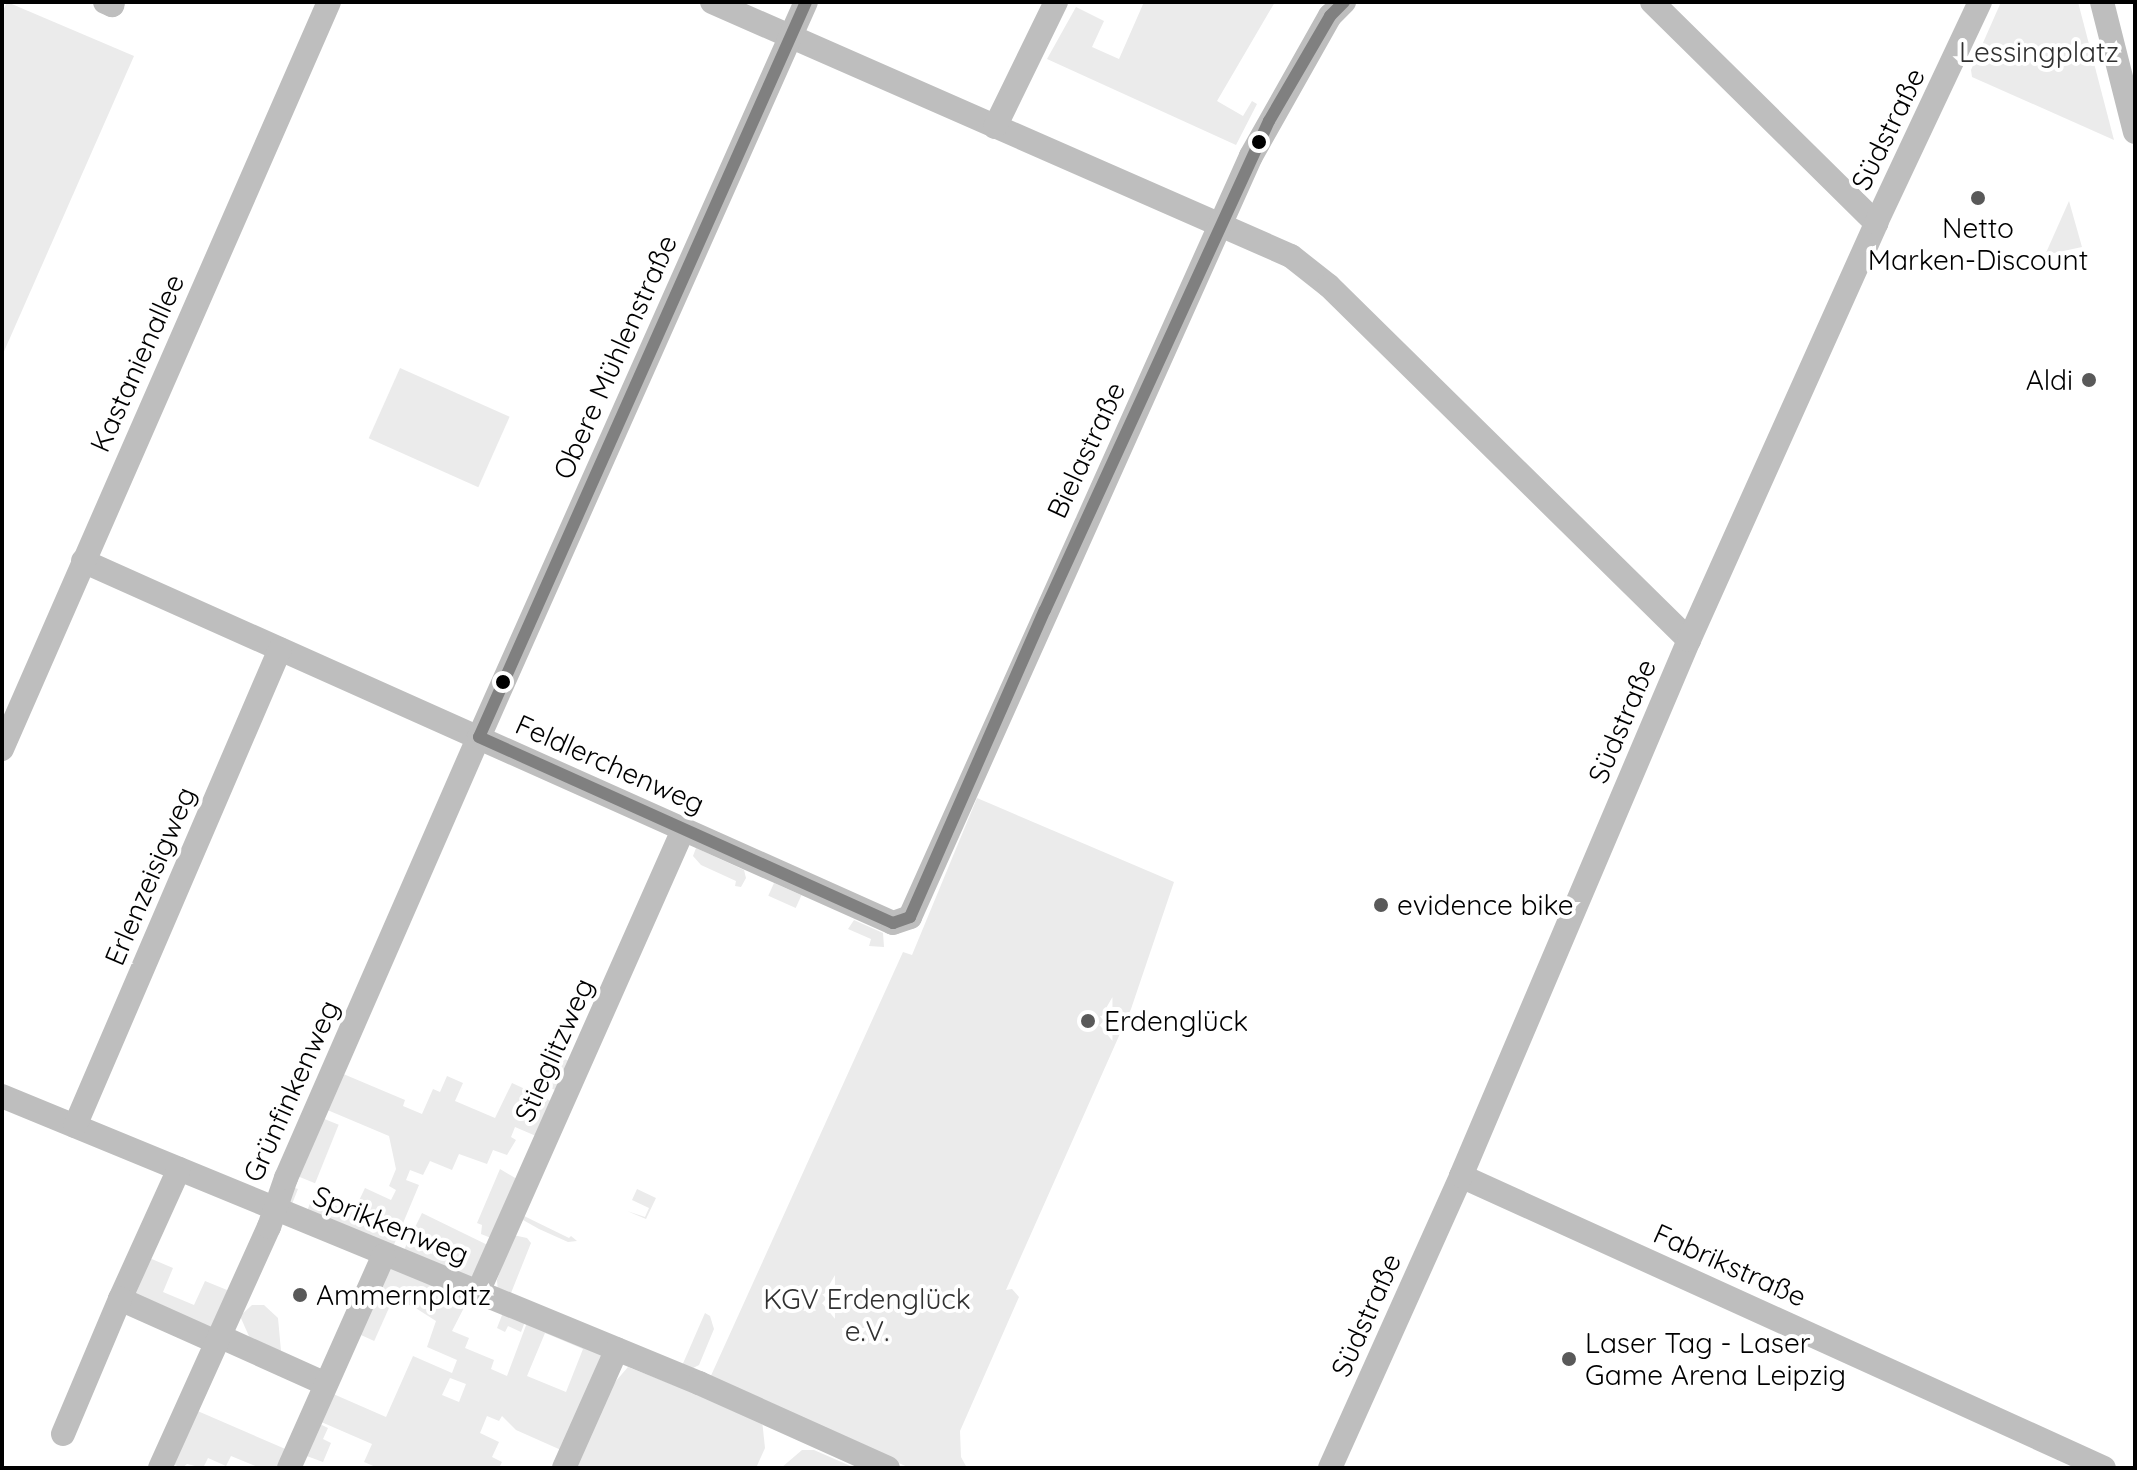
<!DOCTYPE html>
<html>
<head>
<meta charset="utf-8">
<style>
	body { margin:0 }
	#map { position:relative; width:2137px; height:1470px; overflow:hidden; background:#fff; font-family:Quicksand,sans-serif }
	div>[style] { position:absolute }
	.green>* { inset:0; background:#ebebeb; transform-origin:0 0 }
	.minor>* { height:24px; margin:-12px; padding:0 12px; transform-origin:12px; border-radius:12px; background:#bebebe }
	.bus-1>* { height:12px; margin:-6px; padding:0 6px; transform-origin:6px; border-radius:6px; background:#808080 }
	.dots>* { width:22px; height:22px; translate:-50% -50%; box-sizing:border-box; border:4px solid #fff; border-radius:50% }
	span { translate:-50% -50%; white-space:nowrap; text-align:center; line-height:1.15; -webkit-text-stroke:8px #fff; paint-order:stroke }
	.park-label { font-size:28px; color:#313131 }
	.street-label { font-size:28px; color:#000 }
	.poi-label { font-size:28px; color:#000 }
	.right { translate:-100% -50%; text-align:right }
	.left { translate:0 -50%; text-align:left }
	.frame { position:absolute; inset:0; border:4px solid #000; pointer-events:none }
</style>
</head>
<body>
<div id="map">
	<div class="green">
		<div style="clip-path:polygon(7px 2px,134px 56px,2px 356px,2px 13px)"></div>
		<div style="clip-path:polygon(1144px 2px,1275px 2px,1217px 101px,1243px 116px,1252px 101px,1257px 104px,1236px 145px,1047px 59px,1076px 7px,1104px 21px,1092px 47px,1119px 59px)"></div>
		<div style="clip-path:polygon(2001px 2px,2078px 2px,2114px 140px,1972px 77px,1971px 70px)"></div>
		<div style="clip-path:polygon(2069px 201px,2082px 247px,2045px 255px)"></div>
		<div style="left:400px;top:368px;width:120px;height:77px;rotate:24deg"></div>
		<div style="clip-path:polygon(977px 798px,1174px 882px,1131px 1009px,1006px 1290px,1012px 1289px,1019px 1297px,960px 1431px,961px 1457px,967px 1468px,910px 1468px,709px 1380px,903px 952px,912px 955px)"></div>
		<div style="clip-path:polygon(696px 848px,744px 870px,746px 878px,741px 887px,735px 886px,736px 881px,701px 865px,693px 856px)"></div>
		<div style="left:774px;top:883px;width:30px;height:14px;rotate:24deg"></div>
		<div style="clip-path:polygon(854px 920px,883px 933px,884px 947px,869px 946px,871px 939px,848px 929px)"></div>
		<div style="left:551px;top:1054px;width:19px;height:32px;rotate:21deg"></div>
		<div style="clip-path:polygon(341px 1073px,405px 1100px,403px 1106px,422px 1114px,433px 1089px,440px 1092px,447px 1076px,463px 1083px,455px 1101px,495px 1118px,512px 1083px,551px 1101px,536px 1136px,515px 1127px,511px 1137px,516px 1140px,507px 1155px,493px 1150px,487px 1164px,459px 1154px,452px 1170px,430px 1161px,423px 1175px,410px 1170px,406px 1180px,419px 1185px,393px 1247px,288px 1207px,292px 1187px,298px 1189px,292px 1204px,307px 1211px,313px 1196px,353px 1213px,365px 1188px,391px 1200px,396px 1190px,389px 1186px,396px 1169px,389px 1136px,325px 1109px)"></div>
		<div style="left:322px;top:1118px;width:18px;height:63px;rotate:22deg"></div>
		<div style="clip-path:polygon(500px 1169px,517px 1179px,491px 1238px,481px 1234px,482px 1225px,477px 1223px)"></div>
		<div style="clip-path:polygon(637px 1189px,656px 1198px,646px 1219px,627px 1211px,645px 1217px,649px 1208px,632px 1200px)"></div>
		<div style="left:422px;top:1213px;width:73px;height:43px;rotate:26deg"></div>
		<div style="clip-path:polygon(522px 1215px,569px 1238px,571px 1236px,577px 1241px,568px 1242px,539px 1229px,523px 1220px)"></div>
		<div style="clip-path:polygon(513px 1235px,527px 1238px,531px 1243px,509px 1298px,498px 1293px,497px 1280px)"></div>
		<div style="clip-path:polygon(147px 1257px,173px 1268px,163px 1292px,194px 1305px,205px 1281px,232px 1292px,214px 1333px,132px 1298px)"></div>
		<div style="clip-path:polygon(evenodd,390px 1264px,470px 1296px,452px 1331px,469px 1338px,465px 1348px,494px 1360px,491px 1369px,507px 1376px,528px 1320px,604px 1351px,561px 1450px,516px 1430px,502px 1416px,499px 1421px,487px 1416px,480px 1433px,499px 1442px,492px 1457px,502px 1462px,499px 1468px,378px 1468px,364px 1462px,372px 1444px,319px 1421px,331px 1393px,386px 1417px,413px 1356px,452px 1373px,457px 1360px,427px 1347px,436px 1321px,414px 1307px,375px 1290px,390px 1264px,545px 1333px,583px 1349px,566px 1392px,527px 1376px,545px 1333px,390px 1264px,450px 1378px,466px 1384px,459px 1402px,442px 1395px,450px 1378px)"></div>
		<div style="left:371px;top:1299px;width:20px;height:37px;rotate:24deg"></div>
		<div style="clip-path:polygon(252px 1305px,264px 1305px,278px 1318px,281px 1351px,252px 1343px,240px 1316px)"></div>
		<div style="clip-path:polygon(504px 1310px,526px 1319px,521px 1332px,508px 1326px,505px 1332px,497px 1328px)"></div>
		<div style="clip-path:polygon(705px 1313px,710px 1316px,714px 1329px,699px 1365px,687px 1371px,681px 1368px)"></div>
		<div style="clip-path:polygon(628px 1367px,762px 1420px,765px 1448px,756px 1468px,571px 1468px,603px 1396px)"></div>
		<div style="clip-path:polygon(193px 1409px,290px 1451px,283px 1468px,260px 1468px,231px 1456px,226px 1466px,208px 1458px,203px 1468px,187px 1464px,182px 1468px,170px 1463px)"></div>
		<div style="clip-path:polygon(318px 1423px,328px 1428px,323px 1439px,331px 1443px,323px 1462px,304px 1455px)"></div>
		<div style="clip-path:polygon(802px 1450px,814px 1450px,855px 1468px,781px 1468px)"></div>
	</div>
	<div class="minor">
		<div style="left:105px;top:2px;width:8px;rotate:23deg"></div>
		<div style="left:112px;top:5px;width:3px;rotate:-72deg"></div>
		<div style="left:712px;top:2px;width:632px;rotate:23.69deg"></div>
		<div style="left:1291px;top:256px;width:48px;rotate:38.3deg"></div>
		<div style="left:1329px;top:286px;width:505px;rotate:44.52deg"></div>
		<div style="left:1652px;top:2px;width:315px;rotate:44.6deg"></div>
		<div style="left:2102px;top:2px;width:134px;rotate:75.8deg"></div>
		<div style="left:995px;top:127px;width:139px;rotate:-64deg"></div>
		<div style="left:83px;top:561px;width:887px;rotate:24.08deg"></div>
		<div style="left:893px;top:923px;width:18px;rotate:-19deg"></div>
		<div style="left:910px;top:917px;width:834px;rotate:-65.86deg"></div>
		<div style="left:1251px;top:156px;width:161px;rotate:-60.6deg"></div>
		<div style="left:1330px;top:16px;width:20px;rotate:-45deg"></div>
		<div style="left:2px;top:749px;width:815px;rotate:-66.36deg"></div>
		<div style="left:2px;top:1096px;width:754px;rotate:22.38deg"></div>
		<div style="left:699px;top:1383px;width:207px;rotate:24.2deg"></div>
		<div style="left:75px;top:1126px;width:519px;rotate:-66.74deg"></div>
		<div style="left:179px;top:1169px;width:143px;rotate:114.4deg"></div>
		<div style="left:120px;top:1299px;width:105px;rotate:24.1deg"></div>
		<div style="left:1461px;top:1176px;width:706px;rotate:24.42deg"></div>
		<div style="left:478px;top:1292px;width:505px;rotate:-66.07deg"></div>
		<div style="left:219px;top:1336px;width:117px;rotate:24.2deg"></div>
		<div style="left:63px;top:1434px;width:147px;rotate:-67.1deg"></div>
		<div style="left:160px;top:1468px;width:265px;rotate:-65.7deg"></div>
		<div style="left:269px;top:1227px;width:52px;rotate:-70.9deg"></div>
		<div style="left:286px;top:1178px;width:481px;rotate:-66.4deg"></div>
		<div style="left:479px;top:737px;width:804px;rotate:-66.02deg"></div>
		<div style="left:289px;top:1468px;width:233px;rotate:-66deg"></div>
		<div style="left:564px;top:1468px;width:130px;rotate:-66deg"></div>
		<div style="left:1330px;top:1468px;width:320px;rotate:-65.8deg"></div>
		<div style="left:1461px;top:1176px;width:582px;rotate:-66.96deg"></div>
		<div style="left:1689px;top:640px;width:457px;rotate:-65.8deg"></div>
		<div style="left:1876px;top:223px;width:244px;rotate:-64.8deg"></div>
	</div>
	<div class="bus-1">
		<div style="left:806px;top:2px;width:804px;rotate:113.98deg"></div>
		<div style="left:479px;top:737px;width:454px;rotate:24.2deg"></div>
		<div style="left:893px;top:923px;width:18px;rotate:-19deg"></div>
		<div style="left:910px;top:917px;width:335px;rotate:-66.3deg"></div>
		<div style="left:1045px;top:610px;width:538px;rotate:-65.39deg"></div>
		<div style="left:1269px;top:121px;width:121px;rotate:-59.8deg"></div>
		<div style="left:1330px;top:16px;width:20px;rotate:-45deg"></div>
	</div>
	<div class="dots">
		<div style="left:1259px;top:142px;background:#000"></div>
		<div style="left:1978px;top:198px;background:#595959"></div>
		<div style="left:2089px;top:380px;background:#595959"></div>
		<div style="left:503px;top:682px;background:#000"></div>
		<div style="left:1381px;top:905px;background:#595959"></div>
		<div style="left:1088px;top:1021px;background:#595959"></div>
		<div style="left:300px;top:1295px;background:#595959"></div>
		<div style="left:1569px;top:1359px;background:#595959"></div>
	</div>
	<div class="park-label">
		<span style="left:2039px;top:52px">Lessingplatz</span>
		<span style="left:867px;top:1315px">KGV Erdenglück<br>e.V.</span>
	</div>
	<div class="street-label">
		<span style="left:1888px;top:129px;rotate:-64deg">Südstraße</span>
		<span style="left:615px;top:357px;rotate:-66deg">Obere Mühlenstraße</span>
		<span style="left:137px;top:363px;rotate:-66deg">Kastanienallee</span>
		<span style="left:1086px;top:450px;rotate:-65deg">Bielastraße</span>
		<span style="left:1622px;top:721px;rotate:-67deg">Südstraße</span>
		<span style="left:610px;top:764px;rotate:24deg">Feldlerchenweg</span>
		<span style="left:150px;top:876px;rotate:-67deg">Erlenzeisigweg</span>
		<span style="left:554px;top:1050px;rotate:-66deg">Stieglitzweg</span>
		<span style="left:291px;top:1091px;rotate:-66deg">Grünfinkenweg</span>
		<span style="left:391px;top:1225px;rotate:22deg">Sprikkenweg</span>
		<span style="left:1730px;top:1265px;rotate:24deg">Fabrikstraße</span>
		<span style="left:1366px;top:1315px;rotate:-66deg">Südstraße</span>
	</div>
	<div class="poi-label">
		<span style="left:1978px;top:244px">Netto<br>Marken-Discount</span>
		<span class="right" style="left:2073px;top:380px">Aldi</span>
		<span class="left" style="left:1397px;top:905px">evidence bike</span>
		<span class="left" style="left:1104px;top:1021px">Erdenglück</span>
		<span class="left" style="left:316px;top:1295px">Ammernplatz</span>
		<span class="left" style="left:1585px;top:1359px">Laser Tag - Laser<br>Game Arena Leipzig</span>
	</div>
	<div class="frame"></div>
</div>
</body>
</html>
